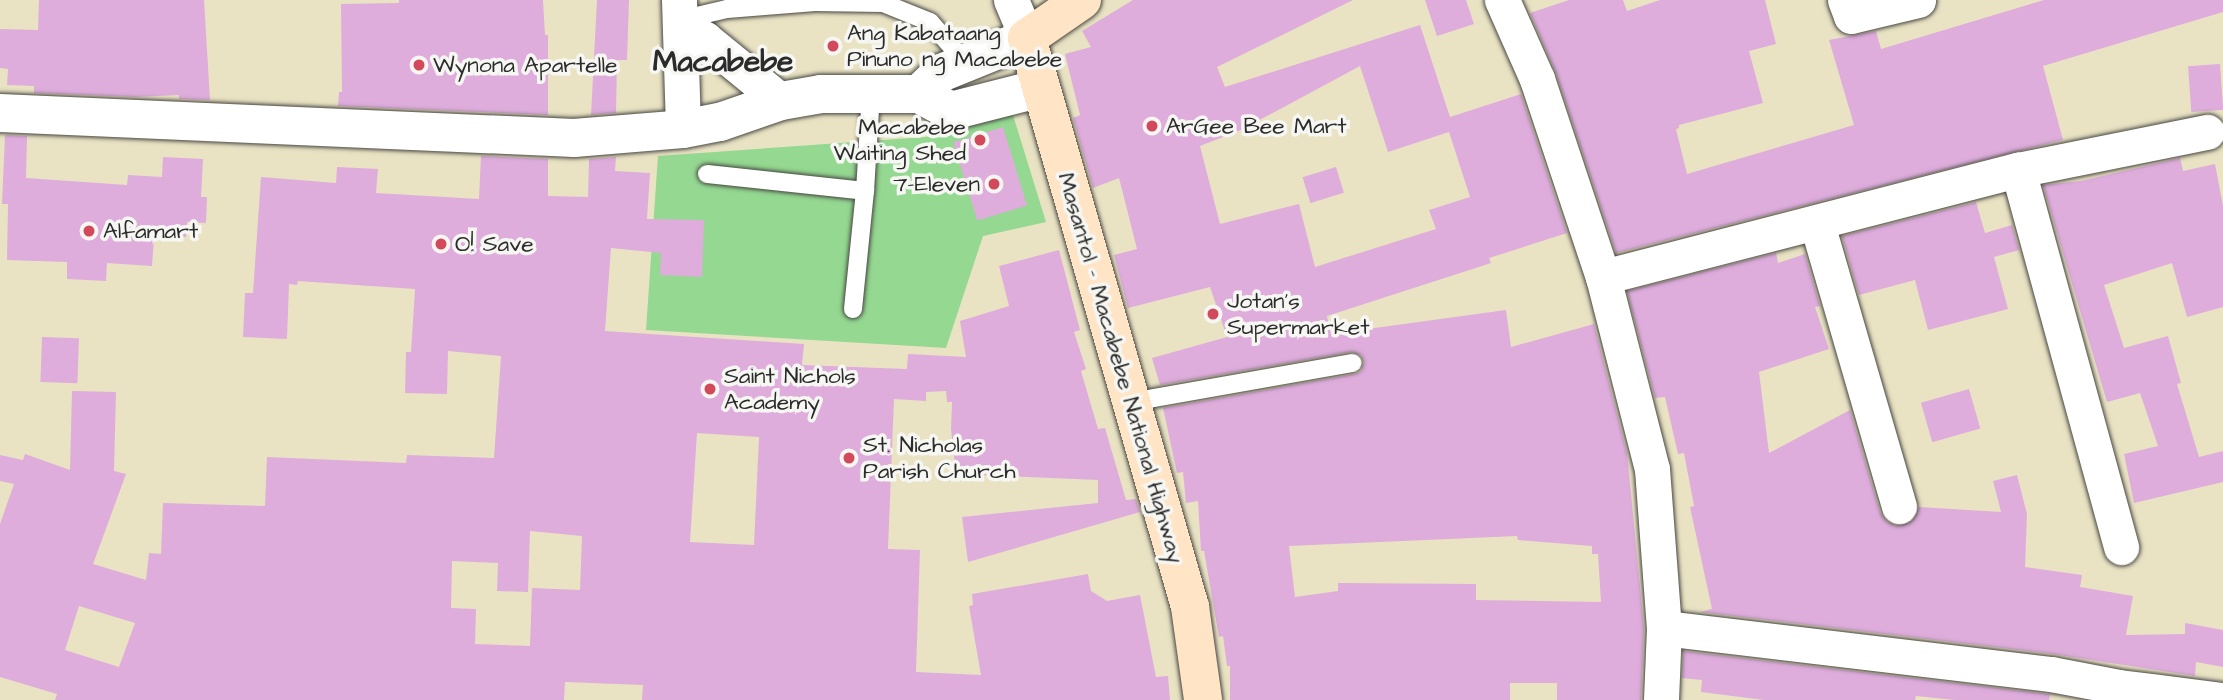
<!DOCTYPE html>
<html>
<head>
<meta charset="utf-8">
<style>
	body { margin:0 }
	#map { position:relative; width:2223px; height:700px; overflow:hidden; background:#e9e3c4; font-family:"Architects Daughter",sans-serif }
	div>[style] { position:absolute }
	.green>* { inset:0; background:#94d891 }
	.building>* { inset:0; background:#deaddc; transform-origin:0 0 }
	.roads { filter:drop-shadow(0 0 2px #484742) drop-shadow(0 0 2px #484742) }
	.service>* { height:18px; margin:-9px; padding:0 9px; transform-origin:9px; border-radius:9px; background:#fff }
	.minor>* { height:35px; margin:-17.5px; padding:0 17.5px; transform-origin:17.5px; border-radius:17.5px; background:#fff }
	.tertiary>* { height:38px; margin:-19px; padding:0 19px; transform-origin:19px; border-radius:19px; background:#fff }
	.secondary>* { height:38px; margin:-19px; padding:0 19px; transform-origin:19px; border-radius:19px; background:#ffe4c6 }
	.dots>* { width:19px; height:19px; translate:-50% -50%; box-sizing:border-box; border:4px solid #f6f6f2; border-radius:50% }
	span { translate:-50% -50%; white-space:nowrap; text-align:center; line-height:1.15; -webkit-text-stroke:7px #f6f6f2; paint-order:stroke }
	.poi-label { font-size:23px; color:#2b2b2b }
	.left { translate:0 -50%; text-align:left }
	.right { translate:-100% -50%; text-align:right }
	.street-label { font-size:23px; color:#2b2b2b }
	.district-label { font-size:30px; color:#2b2b2b; font-weight:700 }
</style>
</head>
<body>
<div id="map">
	<div class="green">
		<div style="clip-path:polygon(1013px 115px,1046px 222px,983px 236px,946px 348px,646px 330px,658px 156px,925px 137px)"></div>
	</div>
	<div class="building">
		<div style="clip-path:polygon(39px 0,204px 0,210px 100px,179px 99px,179px 95px,136px 97px,34px 93px,34px 86px,7px 85px,8px 69px,0 68px,0 29px,38px 30px)"></div>
		<div style="clip-path:polygon(399px 0,543px 0,545px 35px,548px 35px,548px 115px,338px 106px,339px 92px,342px 92px,341px 4px,399px 3px)"></div>
		<div style="clip-path:polygon(597px 0,629px 0,627px 60px,617px 60px,616px 113px,591px 115px)"></div>
		<div style="clip-path:polygon(evenodd,1133px 0,1353px 0,1217px 67px,1225px 87px,1420px 25px,1450px 117px,1521px 94px,1567px 233px,1489px 258px,1491px 263px,1327px 316px,1331px 334px,1506px 310px,1511px 347px,1594px 324px,1627px 453px,1644px 628px,1641px 700px,1557px 700px,1557px 683px,1510px 683px,1510px 700px,1230px 700px,1230px 666px,1227px 666px,1223px 636px,1219px 637px,1204px 551px,1201px 551px,1198px 501px,1186px 503px,1183px 472px,1177px 473px,1163px 408px,1355px 374px,1361px 371px,1364px 362px,1361px 355px,1351px 352px,1160px 385px,1152px 358px,1227px 337px,1210px 287px,1128px 308px,1114px 255px,1137px 249px,1119px 178px,1093px 188px,1073px 118px,1080px 115px,1065px 54px,1091px 47px,1082px 31px,1133px 0,1360px 66px,1388px 152px,1449px 132px,1470px 197px,1429px 210px,1436px 229px,1315px 267px,1299px 204px,1220px 224px,1200px 146px,1241px 130px,1360px 66px,1133px 0,1517px 536px,1518px 540px,1592px 546px,1592px 554px,1598px 554px,1601px 602px,1476px 600px,1476px 584px,1338px 583px,1338px 591px,1295px 597px,1289px 546px,1517px 536px)"></div>
		<div style="clip-path:polygon(1425px 0,1466px 0,1474px 24px,1437px 36px)"></div>
		<div style="clip-path:polygon(1569px 0,1623px 0,1627px 11px,1660px 0,1765px 0,1776px 44px,1749px 51px,1763px 103px,1679px 125px,1679px 128px,1676px 129px,1687px 174px,1854px 125px,1829px 40px,1876px 31px,1881px 49px,2044px 0,2223px 0,2223px 12px,2043px 66px,2063px 140px,1616px 253px,1556px 73px,1530px 13px)"></div>
		<div style="left:2220px;top:64px;width:46px;height:32px;rotate:86deg"></div>
		<div style="left:1003px;top:127px;width:82px;height:52px;rotate:73deg"></div>
		<div style="clip-path:polygon(5px 135px,27px 136px,26px 178px,127px 185px,128px 175px,162px 177px,163px 157px,203px 159px,201px 197px,207px 197px,206px 223px,187px 222px,186px 237px,154px 237px,152px 266px,107px 263px,106px 281px,67px 279px,67px 262px,7px 260px,8px 204px,2px 204px)"></div>
		<div style="clip-path:polygon(evenodd,481px 156px,548px 159px,548px 196px,588px 197px,589px 159px,616px 157px,615px 171px,650px 173px,647px 219px,704px 220px,702px 277px,660px 275px,661px 253px,611px 248px,605px 331px,804px 344px,802px 365px,907px 369px,908px 354px,966px 357px,960px 321px,1009px 306px,999px 266px,1059px 250px,1080px 330px,1074px 332px,1086px 369px,1081px 371px,1098px 429px,1105px 428px,1126px 500px,1136px 499px,1140px 512px,968px 562px,962px 517px,1098px 503px,1098px 480px,956px 474px,951px 429px,952px 402px,947px 402px,946px 391px,926px 392px,926px 401px,894px 399px,888px 549px,920px 550px,916px 672px,981px 675px,969px 606px,973px 605px,972px 594px,1088px 574px,1091px 591px,1107px 601px,1140px 595px,1156px 677px,1168px 676px,1170px 700px,642px 700px,643px 685px,565px 682px,564px 700px,55px 700px,57px 694px,0 677px,0 524px,14px 484px,0 481px,0 455px,23px 460px,25px 454px,70px 470px,72px 391px,116px 392px,114px 471px,126px 474px,93px 564px,146px 580px,149px 553px,161px 554px,163px 503px,265px 506px,267px 457px,406px 463px,407px 455px,494px 458px,501px 356px,448px 351px,447px 394px,405px 393px,406px 352px,411px 352px,415px 289px,298px 281px,297px 285px,289px 284px,287px 339px,243px 337px,245px 293px,253px 293px,261px 177px,336px 183px,337px 167px,378px 169px,376px 193px,479px 199px,481px 156px,697px 433px,759px 437px,754px 545px,690px 542px,697px 433px,481px 156px,530px 531px,582px 536px,580px 590px,532px 588px,530px 646px,475px 644px,476px 609px,451px 608px,452px 561px,498px 563px,497px 591px,528px 592px,530px 531px,481px 156px,79px 606px,135px 623px,119px 667px,65px 650px,79px 606px)"></div>
		<div style="clip-path:polygon(2180px 158px,2183px 171px,2215px 164px,2223px 206px,2223px 307px,2187px 317px,2172px 263px,2104px 285px,2124px 348px,2168px 336px,2181px 383px,2177px 384px,2199px 457px,2223px 451px,2223px 482px,2134px 503px,2124px 454px,2158px 446px,2140px 393px,2107px 402px,2043px 185px,2081px 181px)"></div>
		<div style="left:1336px;top:167px;width:27px;height:35px;rotate:73deg"></div>
		<div style="clip-path:polygon(1976px 202px,1985px 233px,2012px 225px,2019px 250px,1994px 257px,2008px 309px,1928px 330px,1915px 280px,1859px 295px,1842px 236px)"></div>
		<div style="clip-path:polygon(1776px 253px,1778px 263px,1805px 254px,1820px 306px,1815px 307px,1829px 349px,1759px 372px,1769px 453px,1850px 410px,1880px 512px,1886px 521px,1895px 526px,1913px 520px,1919px 507px,2001px 512px,1993px 481px,2017px 475px,2027px 514px,2025px 567px,2082px 575px,2080px 587px,2133px 596px,2126px 635px,2185px 634px,2185px 623px,2223px 630px,2223px 667px,2196px 662px,2195px 676px,2053px 654px,1700px 612px,1712px 609px,1690px 507px,1694px 506px,1684px 453px,1678px 454px,1665px 397px,1655px 398px,1627px 291px)"></div>
		<div style="left:42px;top:337px;width:37px;height:45px;rotate:2deg"></div>
		<div style="left:1969px;top:389px;width:41px;height:50px;rotate:74deg"></div>
		<div style="clip-path:polygon(1683px 651px,2048px 694px,2061px 696px,2050px 695px,2049px 700px,1955px 700px,1916px 696px,1915px 700px,1764px 700px,1701px 692px,1702px 680px,1682px 678px)"></div>
	</div>
	<div class="roads">
		<div class="service">
			<div style="left:680px;top:20px;width:48px;rotate:-13.2deg"></div>
			<div style="left:727px;top:9px;width:88px;rotate:-4.5deg"></div>
			<div style="left:815px;top:2px;width:68px;rotate:0.8deg"></div>
			<div style="left:883px;top:3px;width:51px;rotate:22deg"></div>
			<div style="left:930px;top:22px;width:55px;rotate:48.7deg"></div>
			<div style="left:707px;top:174px;width:159px;rotate:6.1deg"></div>
			<div style="left:865px;top:191px;width:98px;rotate:-86.5deg"></div>
			<div style="left:853px;top:309px;width:119px;rotate:-84.2deg"></div>
			<div style="left:1131px;top:402px;width:225px;rotate:-10deg"></div>
		</div>
		<div class="minor">
			<div style="left:679px;top:0;width:129px;rotate:88.2deg"></div>
			<div style="left:1011px;top:0;width:41px;rotate:67.2deg"></div>
			<div style="left:1502px;top:0;width:86px;rotate:66.1deg"></div>
			<div style="left:1537px;top:79px;width:209px;rotate:71.6deg"></div>
			<div style="left:1603px;top:277px;width:198px;rotate:75.7deg"></div>
			<div style="left:1652px;top:469px;width:159px;rotate:85.7deg"></div>
			<div style="left:1664px;top:628px;width:72px;rotate:92.4deg"></div>
			<div style="left:1845px;top:0;width:17px;rotate:69deg"></div>
			<div style="left:1851px;top:16px;width:69px;rotate:-13.4deg"></div>
			<div style="left:680px;top:25px;width:29px;rotate:29deg"></div>
			<div style="left:705px;top:39px;width:98px;rotate:39.2deg"></div>
			<div style="left:2018px;top:170px;width:391px;rotate:74.7deg"></div>
			<div style="left:1817px;top:224px;width:294px;rotate:73.8deg"></div>
			<div style="left:1603px;top:277px;width:429px;rotate:-14.5deg"></div>
			<div style="left:2018px;top:170px;width:193px;rotate:-11.4deg"></div>
			<div style="left:1664px;top:628px;width:390px;rotate:6.8deg"></div>
			<div style="left:2051px;top:674px;width:69px;rotate:10.8deg"></div>
			<div style="left:2119px;top:687px;width:104px;rotate:7.2deg"></div>
		</div>
		<div class="tertiary">
			<div style="left:919px;top:94px;width:30px;rotate:-44deg"></div>
			<div style="left:941px;top:73px;width:93px;rotate:-22.1deg"></div>
			<div style="left:0;top:113px;width:575px;rotate:2.49deg"></div>
			<div style="left:574px;top:138px;width:109px;rotate:-4.7deg"></div>
			<div style="left:683px;top:129px;width:38px;rotate:-11deg"></div>
			<div style="left:720px;top:122px;width:65px;rotate:-19deg"></div>
			<div style="left:781px;top:101px;width:41px;rotate:-9.9deg"></div>
			<div style="left:821px;top:94px;width:98px"></div>
			<div style="left:919px;top:94px;width:36px;rotate:28deg"></div>
			<div style="left:951px;top:111px;width:93px;rotate:-14.3deg"></div>
		</div>
		<div class="secondary">
			<div style="left:1082px;top:0;width:67px;rotate:145.4deg"></div>
			<div style="left:1027px;top:38px;width:592px;rotate:74.01deg"></div>
			<div style="left:1190px;top:607px;width:94px;rotate:82deg"></div>
		</div>
	</div>
	<div class="dots">
		<div style="left:833px;top:46px;background:#d1495b"></div>
		<div style="left:419px;top:65px;background:#d1495b"></div>
		<div style="left:1152px;top:126px;background:#d1495b"></div>
		<div style="left:980px;top:140px;background:#d1495b"></div>
		<div style="left:994px;top:184px;background:#d1495b"></div>
		<div style="left:89px;top:231px;background:#d1495b"></div>
		<div style="left:441px;top:244px;background:#d1495b"></div>
		<div style="left:1213px;top:314px;background:#d1495b"></div>
		<div style="left:710px;top:389px;background:#d1495b"></div>
		<div style="left:849px;top:458px;background:#d1495b"></div>
	</div>
	<div class="poi-label">
		<span class="left" style="left:847px;top:46px">Ang Kabataang<br>Pinuno ng Macabebe</span>
		<span class="left" style="left:433px;top:65px">Wynona Apartelle</span>
		<span class="left" style="left:1166px;top:126px">ArGee Bee Mart</span>
		<span class="right" style="left:966px;top:140px">Macabebe<br>Waiting Shed</span>
		<span class="right" style="left:980px;top:184px">7-Eleven</span>
		<span class="left" style="left:103px;top:231px">Alfamart</span>
		<span class="left" style="left:455px;top:244px">O! Save</span>
		<span class="left" style="left:1227px;top:314px">Jotan's<br>Supermarket</span>
		<span class="left" style="left:724px;top:389px">Saint Nichols<br>Academy</span>
		<span class="left" style="left:863px;top:458px">St. Nicholas<br>Parish Church</span>
	</div>
	<div class="street-label">
		<span style="left:1121px;top:368px;rotate:74deg">Masantol - Macabebe National Highway</span>
	</div>
	<div class="district-label">
		<span style="left:723px;top:62px">Macabebe</span>
	</div>
</div>
</body>
</html>
